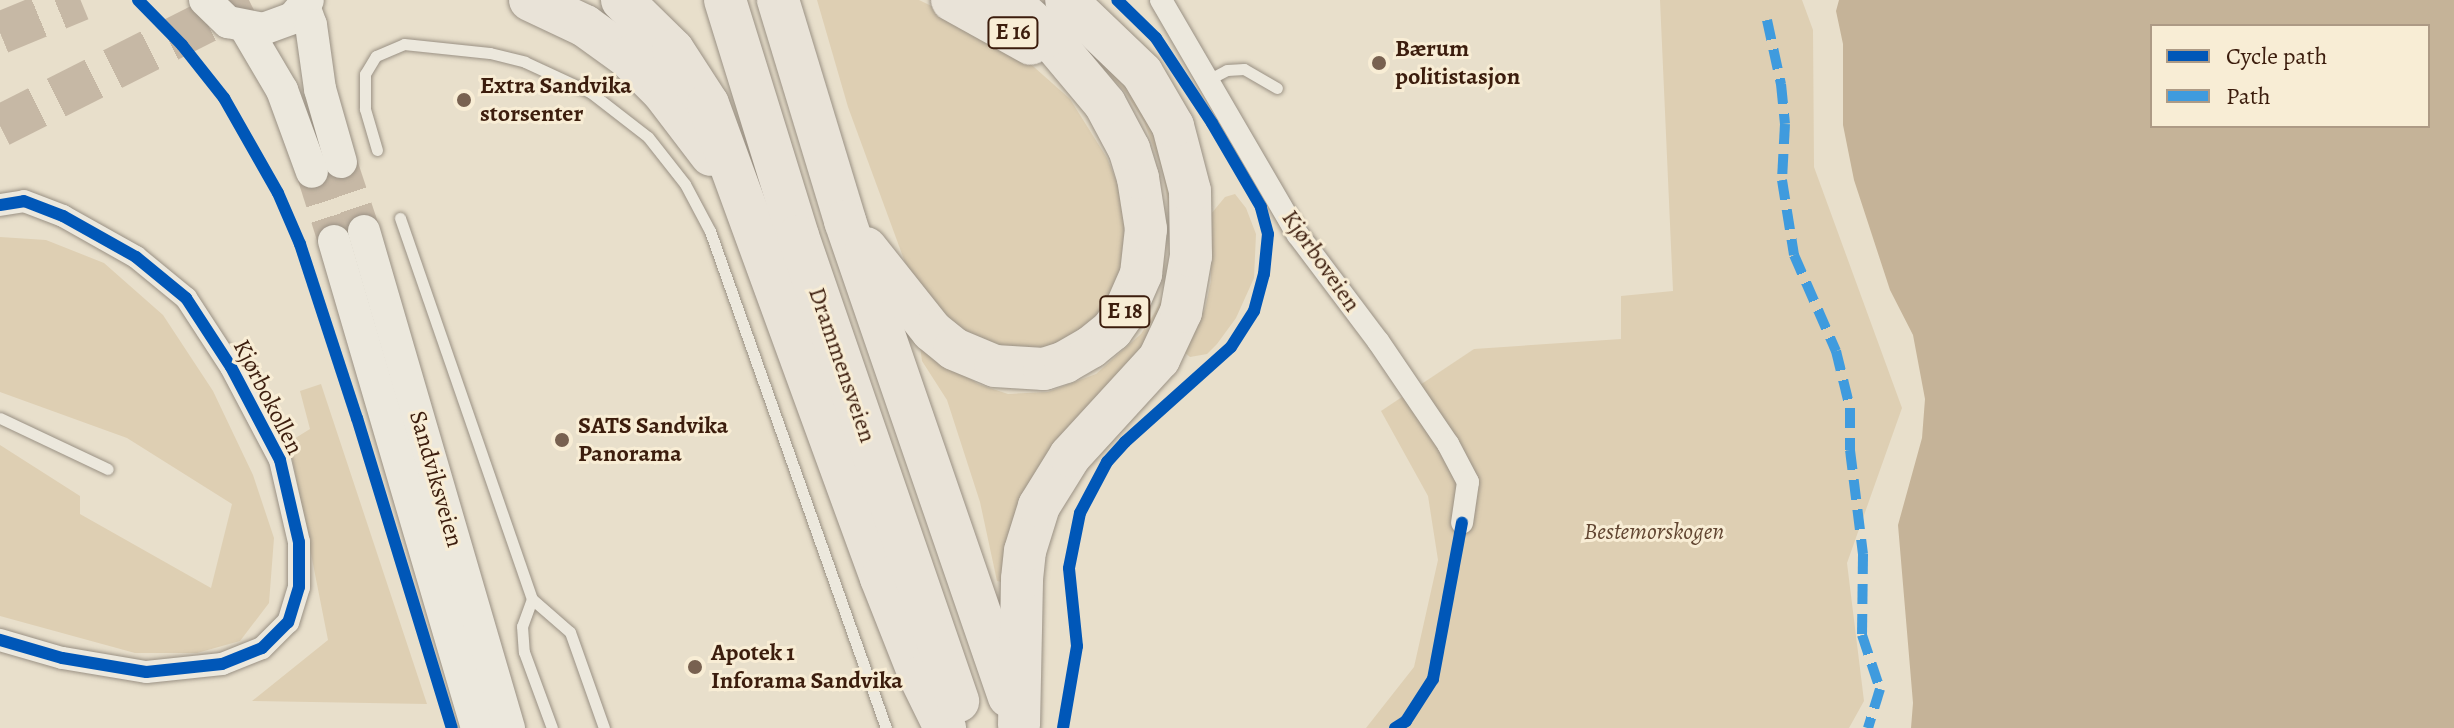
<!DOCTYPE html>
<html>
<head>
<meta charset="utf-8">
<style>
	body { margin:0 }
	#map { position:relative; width:2454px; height:728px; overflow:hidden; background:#e8dfcb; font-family:Alegreya,serif }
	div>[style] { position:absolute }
	.green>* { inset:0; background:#decfb3 }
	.water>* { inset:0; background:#c5b398 }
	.secondary-tunnel>* { height:32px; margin-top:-16px; transform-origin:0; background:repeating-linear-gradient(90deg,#c6b8a5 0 32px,transparent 0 48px) }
	.highway-tunnel>* { height:42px; margin-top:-21px; transform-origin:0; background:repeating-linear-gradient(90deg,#c6b8a5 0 42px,transparent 0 63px) }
	.roads { filter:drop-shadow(0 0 2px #9a9184) drop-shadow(0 0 2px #9a9184) }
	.lane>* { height:11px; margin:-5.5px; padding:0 5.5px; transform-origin:5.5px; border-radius:5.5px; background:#ece8dd }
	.street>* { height:22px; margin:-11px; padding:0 11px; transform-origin:11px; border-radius:11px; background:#ece8dd }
	.secondary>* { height:32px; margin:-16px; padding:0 16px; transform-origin:16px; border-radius:16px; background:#ece8dd }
	.highway>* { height:42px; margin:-21px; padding:0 21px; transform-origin:21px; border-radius:21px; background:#e9e3d8 }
	.quiet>* { height:10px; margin-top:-5px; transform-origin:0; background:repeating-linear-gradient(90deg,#3f9bde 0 20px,transparent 0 30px) }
	.cycleway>* { height:12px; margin:-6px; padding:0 6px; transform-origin:6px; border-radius:6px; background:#0057b8 }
	.dots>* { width:22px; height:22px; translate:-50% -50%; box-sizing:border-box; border:4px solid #f8edd5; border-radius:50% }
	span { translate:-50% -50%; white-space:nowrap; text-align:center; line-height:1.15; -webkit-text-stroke:6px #f8edd5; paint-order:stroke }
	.shield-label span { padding:2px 6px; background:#f8edd5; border:2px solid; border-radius:6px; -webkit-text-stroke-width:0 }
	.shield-label { font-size:22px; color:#3c1d0d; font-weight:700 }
	.poi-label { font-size:24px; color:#3c1d0d; font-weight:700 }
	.left { translate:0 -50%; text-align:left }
	.street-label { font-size:24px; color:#3c1d0d }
	.park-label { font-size:24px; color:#624632; font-style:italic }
	.legend { position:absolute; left:2150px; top:24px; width:280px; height:104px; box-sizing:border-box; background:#f8edd5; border:2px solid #ad9a85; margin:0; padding:10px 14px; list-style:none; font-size:24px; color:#3c1d0d }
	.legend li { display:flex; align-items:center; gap:16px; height:40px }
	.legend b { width:40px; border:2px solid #ad9a85 }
</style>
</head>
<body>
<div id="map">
	<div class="green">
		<div style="clip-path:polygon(817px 0,919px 0,1006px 42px,1070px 99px,1107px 158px,1120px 190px,1125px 225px,1119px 281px,1095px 321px,1076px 337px,1019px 355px,959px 333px,906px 265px,848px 107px)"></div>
		<div style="clip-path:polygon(1660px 0,1802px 0,1813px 30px,1814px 167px,1902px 408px,1847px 563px,1864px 701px,1849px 728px,1366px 728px,1414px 667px,1438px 560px,1428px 496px,1381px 411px,1474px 349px,1621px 339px,1621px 296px,1673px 291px)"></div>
		<div style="clip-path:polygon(1090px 44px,1139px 96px,1168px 152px,1181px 233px,1178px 270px,1172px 301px,1146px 351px,1038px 471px,1010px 535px,1002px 582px,997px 581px,980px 502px,947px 400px,922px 361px,920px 346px,978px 384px,1008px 394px,1048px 392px,1096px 374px,1141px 334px,1154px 314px,1165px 292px,1173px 234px,1163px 172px,1144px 122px,1126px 93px,1087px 51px,1086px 46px)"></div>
		<div style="clip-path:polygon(1235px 194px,1246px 208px,1256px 234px,1254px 278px,1236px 318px,1217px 344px,1207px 354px,1190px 357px,1183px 351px,1205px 309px,1211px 281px,1211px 214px,1225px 197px)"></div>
		<div style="clip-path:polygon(0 237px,46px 240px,104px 263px,163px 315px,213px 391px,253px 475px,274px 538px,269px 603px,240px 641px,197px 653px,135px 653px,0 616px,0 445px,80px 496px,80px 514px,211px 588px,232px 504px,127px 438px,0 392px)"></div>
		<div style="clip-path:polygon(321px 384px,427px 704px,252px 701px,328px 640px,289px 442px,310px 429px,300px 391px)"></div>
	</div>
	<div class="water">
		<div style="clip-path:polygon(evenodd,1839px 0,2454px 0,2454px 728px,1911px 728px,1913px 703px,1898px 525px,1922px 438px,1925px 399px,1913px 335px,1890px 290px,1854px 180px,1843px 125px,1843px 44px,1836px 11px,1839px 0,2152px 26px,2428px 26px,2428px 126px,2152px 126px,2152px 26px)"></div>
	</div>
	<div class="secondary-tunnel">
		<div style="left:341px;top:162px;width:73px;rotate:71.6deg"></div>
		<div style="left:312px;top:172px;width:72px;rotate:72.3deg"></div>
	</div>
	<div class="highway-tunnel">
		<div style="left:0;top:33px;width:87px;rotate:-22.4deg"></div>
		<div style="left:0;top:126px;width:279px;rotate:-26.8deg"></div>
	</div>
	<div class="roads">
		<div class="lane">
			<div style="left:1208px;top:80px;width:21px;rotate:-28deg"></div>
			<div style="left:1227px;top:70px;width:17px;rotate:-3deg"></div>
			<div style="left:1244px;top:69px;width:38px;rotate:30deg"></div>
			<div style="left:377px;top:150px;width:43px;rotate:-106.3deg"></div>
			<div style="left:365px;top:109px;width:35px;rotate:-90deg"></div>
			<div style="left:365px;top:74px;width:21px;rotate:-59deg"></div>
			<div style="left:376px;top:56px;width:30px;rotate:-23deg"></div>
			<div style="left:404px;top:44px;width:86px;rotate:6deg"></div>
			<div style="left:490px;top:53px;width:36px;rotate:14deg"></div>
			<div style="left:525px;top:62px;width:72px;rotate:24.8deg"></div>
			<div style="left:590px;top:92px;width:73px;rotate:37.8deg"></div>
			<div style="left:648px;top:137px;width:60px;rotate:51.8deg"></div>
			<div style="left:685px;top:184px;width:53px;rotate:62deg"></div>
			<div style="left:710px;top:231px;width:527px;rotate:70.5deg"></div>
			<div style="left:400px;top:218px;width:403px;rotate:70.9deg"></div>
			<div style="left:532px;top:599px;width:50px;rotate:41deg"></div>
			<div style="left:570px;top:632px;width:102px;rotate:70.5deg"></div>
			<div style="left:0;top:418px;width:119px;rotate:25.3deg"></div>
			<div style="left:532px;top:599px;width:29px;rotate:110deg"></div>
			<div style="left:522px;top:626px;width:26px;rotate:86deg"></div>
			<div style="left:524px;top:652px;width:81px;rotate:69.8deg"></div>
		</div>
		<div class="street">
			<div style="left:1161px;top:0;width:272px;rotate:59.8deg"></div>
			<div style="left:1298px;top:235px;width:133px;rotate:53deg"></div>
			<div style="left:1378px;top:341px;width:125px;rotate:55.8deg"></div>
			<div style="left:1448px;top:444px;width:43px;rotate:62.2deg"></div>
			<div style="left:1468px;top:482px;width:41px;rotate:98.3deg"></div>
			<div style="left:0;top:205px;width:24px;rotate:-9deg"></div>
			<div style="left:24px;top:201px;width:42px;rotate:21deg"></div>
			<div style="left:63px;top:216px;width:84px;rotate:29.3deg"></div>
			<div style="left:136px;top:257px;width:65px;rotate:39.4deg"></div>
			<div style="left:186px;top:298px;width:82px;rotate:56.9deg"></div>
			<div style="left:231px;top:367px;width:105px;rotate:62.2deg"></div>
			<div style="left:280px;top:460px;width:84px;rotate:77deg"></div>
			<div style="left:299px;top:542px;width:45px;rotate:90deg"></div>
			<div style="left:299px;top:587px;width:37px;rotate:107deg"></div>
			<div style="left:288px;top:622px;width:37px;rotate:135deg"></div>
			<div style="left:262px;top:648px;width:43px;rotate:158.2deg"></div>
			<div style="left:222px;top:664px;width:76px;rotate:174deg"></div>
			<div style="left:146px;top:672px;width:85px;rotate:-170.5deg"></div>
			<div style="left:62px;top:658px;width:65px;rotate:-163.8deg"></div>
		</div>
		<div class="secondary">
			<div style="left:205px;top:0;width:32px;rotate:44deg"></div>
			<div style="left:228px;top:22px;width:36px;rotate:11deg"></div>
			<div style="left:263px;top:29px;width:32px;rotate:-20deg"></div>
			<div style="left:293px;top:18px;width:23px;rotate:-50deg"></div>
			<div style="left:304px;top:6px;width:20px;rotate:70deg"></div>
			<div style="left:311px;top:25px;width:65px;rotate:82deg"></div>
			<div style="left:320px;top:89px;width:76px;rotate:74deg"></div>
			<div style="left:246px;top:29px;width:71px;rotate:59.5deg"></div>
			<div style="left:282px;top:90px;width:87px;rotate:69.9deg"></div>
			<div style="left:364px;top:231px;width:518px;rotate:73.74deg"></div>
			<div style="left:334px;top:241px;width:508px;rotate:73.64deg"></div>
		</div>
		<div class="highway">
			<div style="left:530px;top:0;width:61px;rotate:25.3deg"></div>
			<div style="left:585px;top:26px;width:53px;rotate:35.8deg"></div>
			<div style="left:628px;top:57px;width:49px;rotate:45deg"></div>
			<div style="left:663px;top:92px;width:79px;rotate:52.7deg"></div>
			<div style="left:622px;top:0;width:71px;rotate:44.4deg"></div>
			<div style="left:673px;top:50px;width:64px;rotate:57.1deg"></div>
			<div style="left:708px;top:104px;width:505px;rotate:69.95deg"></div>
			<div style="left:881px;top:578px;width:106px;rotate:68.5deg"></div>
			<div style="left:920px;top:677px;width:57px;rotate:63.9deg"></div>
			<div style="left:725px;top:0;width:247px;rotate:72.8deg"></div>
			<div style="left:798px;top:236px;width:492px;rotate:71deg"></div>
			<div style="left:778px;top:0;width:231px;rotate:73.1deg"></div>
			<div style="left:845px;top:221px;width:503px;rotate:70.99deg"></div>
			<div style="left:952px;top:0;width:90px;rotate:29.1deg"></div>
			<div style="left:866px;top:248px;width:106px;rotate:51.5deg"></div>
			<div style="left:932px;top:331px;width:28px;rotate:39deg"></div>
			<div style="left:954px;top:349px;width:44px;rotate:22.5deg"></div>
			<div style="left:995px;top:366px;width:49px;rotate:3.5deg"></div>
			<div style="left:1044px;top:369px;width:22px;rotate:-18deg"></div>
			<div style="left:1065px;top:362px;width:30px;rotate:-30deg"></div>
			<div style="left:1091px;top:347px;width:27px;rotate:-39deg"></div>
			<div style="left:1112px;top:330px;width:21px;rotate:-55deg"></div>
			<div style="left:1124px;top:313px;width:43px;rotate:-66.4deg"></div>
			<div style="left:1141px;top:274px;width:45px;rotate:-83.7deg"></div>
			<div style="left:1146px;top:229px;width:52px;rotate:-98.9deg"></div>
			<div style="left:1138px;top:178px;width:30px;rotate:-107deg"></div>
			<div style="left:1129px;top:149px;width:51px;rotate:-118.1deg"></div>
			<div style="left:1105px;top:104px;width:89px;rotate:-130deg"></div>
			<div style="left:1048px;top:36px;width:54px;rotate:-138deg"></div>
			<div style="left:1019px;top:725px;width:146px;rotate:-88.8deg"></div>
			<div style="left:1022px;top:579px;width:28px;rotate:-84deg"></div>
			<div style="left:1025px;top:551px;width:47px;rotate:-72.7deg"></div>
			<div style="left:1039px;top:506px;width:59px;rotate:-58.2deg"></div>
			<div style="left:1070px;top:456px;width:132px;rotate:-47.5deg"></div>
			<div style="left:1159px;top:359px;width:52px;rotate:-64.9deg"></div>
			<div style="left:1181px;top:312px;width:57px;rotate:-79.9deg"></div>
			<div style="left:1191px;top:256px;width:65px;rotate:-90.9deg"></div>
			<div style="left:1190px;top:191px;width:67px;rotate:-104.7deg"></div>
			<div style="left:1173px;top:126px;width:61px;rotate:-120.3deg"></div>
			<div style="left:1142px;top:73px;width:105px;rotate:-136.2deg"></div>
		</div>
	</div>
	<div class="quiet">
		<div style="left:1767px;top:20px;width:66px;rotate:77.7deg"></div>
		<div style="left:1781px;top:84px;width:40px;rotate:84.3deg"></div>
		<div style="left:1785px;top:124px;width:56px;rotate:93.1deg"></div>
		<div style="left:1782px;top:180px;width:76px;rotate:80.9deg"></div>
		<div style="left:1794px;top:255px;width:105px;rotate:66.4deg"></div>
		<div style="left:1836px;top:351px;width:59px;rotate:76.2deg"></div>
		<div style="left:1850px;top:408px;width:42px;rotate:90deg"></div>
		<div style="left:1850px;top:450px;width:105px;rotate:82.9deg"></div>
		<div style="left:1863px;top:554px;width:81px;rotate:90.7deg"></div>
		<div style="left:1862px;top:635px;width:57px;rotate:71.6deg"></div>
		<div style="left:1880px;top:689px;width:41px;rotate:107.1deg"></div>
	</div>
	<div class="cycleway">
		<div style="left:138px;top:0;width:63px;rotate:45.6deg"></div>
		<div style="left:182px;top:45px;width:68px;rotate:51.6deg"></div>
		<div style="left:224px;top:98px;width:109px;rotate:60.4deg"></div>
		<div style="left:278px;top:193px;width:56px;rotate:66.7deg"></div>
		<div style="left:300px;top:244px;width:183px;rotate:71.9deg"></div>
		<div style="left:357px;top:418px;width:324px;rotate:73deg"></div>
		<div style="left:0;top:205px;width:24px;rotate:-9deg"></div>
		<div style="left:24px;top:201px;width:42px;rotate:21deg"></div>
		<div style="left:63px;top:216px;width:84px;rotate:29.3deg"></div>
		<div style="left:136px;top:257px;width:65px;rotate:39.4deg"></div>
		<div style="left:186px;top:298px;width:82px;rotate:56.9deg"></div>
		<div style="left:231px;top:367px;width:105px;rotate:62.2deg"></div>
		<div style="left:280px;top:460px;width:84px;rotate:77deg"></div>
		<div style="left:299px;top:542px;width:45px;rotate:90deg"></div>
		<div style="left:299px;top:587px;width:37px;rotate:107deg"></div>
		<div style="left:288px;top:622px;width:37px;rotate:135deg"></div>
		<div style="left:262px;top:648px;width:43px;rotate:158.2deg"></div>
		<div style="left:222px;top:664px;width:76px;rotate:174deg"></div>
		<div style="left:146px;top:672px;width:85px;rotate:-170.5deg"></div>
		<div style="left:62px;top:658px;width:65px;rotate:-163.8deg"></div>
		<div style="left:1063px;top:728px;width:83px;rotate:-80.3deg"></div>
		<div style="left:1077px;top:646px;width:78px;rotate:-95.9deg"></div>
		<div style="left:1069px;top:568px;width:56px;rotate:-78.7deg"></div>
		<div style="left:1080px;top:513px;width:58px;rotate:-62.1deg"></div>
		<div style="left:1107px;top:462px;width:27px;rotate:-48deg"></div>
		<div style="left:1125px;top:442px;width:142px;rotate:-41.9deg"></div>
		<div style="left:1231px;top:347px;width:43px;rotate:-57.4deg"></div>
		<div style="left:1254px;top:311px;width:38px;rotate:-75deg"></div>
		<div style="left:1264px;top:274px;width:40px;rotate:-84.3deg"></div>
		<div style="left:1268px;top:234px;width:28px;rotate:-105deg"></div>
		<div style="left:1261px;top:207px;width:97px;rotate:-120.3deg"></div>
		<div style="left:1212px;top:123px;width:102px;rotate:-123.4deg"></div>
		<div style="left:1156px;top:38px;width:54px;rotate:-135.7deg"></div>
		<div style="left:1395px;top:728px;width:13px;rotate:-32deg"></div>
		<div style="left:1406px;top:721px;width:50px;rotate:-57.3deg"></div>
		<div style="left:1433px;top:679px;width:159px;rotate:-79.5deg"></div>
	</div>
	<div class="dots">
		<div style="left:1379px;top:63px;background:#786150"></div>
		<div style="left:464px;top:100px;background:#786150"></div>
		<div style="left:562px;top:440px;background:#786150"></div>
		<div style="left:695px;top:667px;background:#786150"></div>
	</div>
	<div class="shield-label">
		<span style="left:1013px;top:33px">E 16</span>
		<span style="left:1125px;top:312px">E 18</span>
	</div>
	<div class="poi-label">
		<span class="left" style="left:1395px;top:63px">Bærum<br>politistasjon</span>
		<span class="left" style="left:480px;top:100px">Extra Sandvika<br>storsenter</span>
		<span class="left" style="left:578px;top:440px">SATS Sandvika<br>Panorama</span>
		<span class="left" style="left:711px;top:667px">Apotek 1<br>Inforama Sandvika</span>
	</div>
	<div class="street-label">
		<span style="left:1321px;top:261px;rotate:55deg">Kjørboveien</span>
		<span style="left:842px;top:365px;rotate:71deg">Drammensveien</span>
		<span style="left:268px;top:397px;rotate:63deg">Kjørbokollen</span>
		<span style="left:436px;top:479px;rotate:74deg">Sandviksveien</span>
	</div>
	<div class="park-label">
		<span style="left:1654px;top:532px">Bestemorskogen</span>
	</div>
	<ul class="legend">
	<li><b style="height:10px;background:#0057b8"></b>Cycle path</li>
	<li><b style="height:10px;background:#3f9bde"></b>Path</li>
	</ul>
</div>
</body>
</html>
